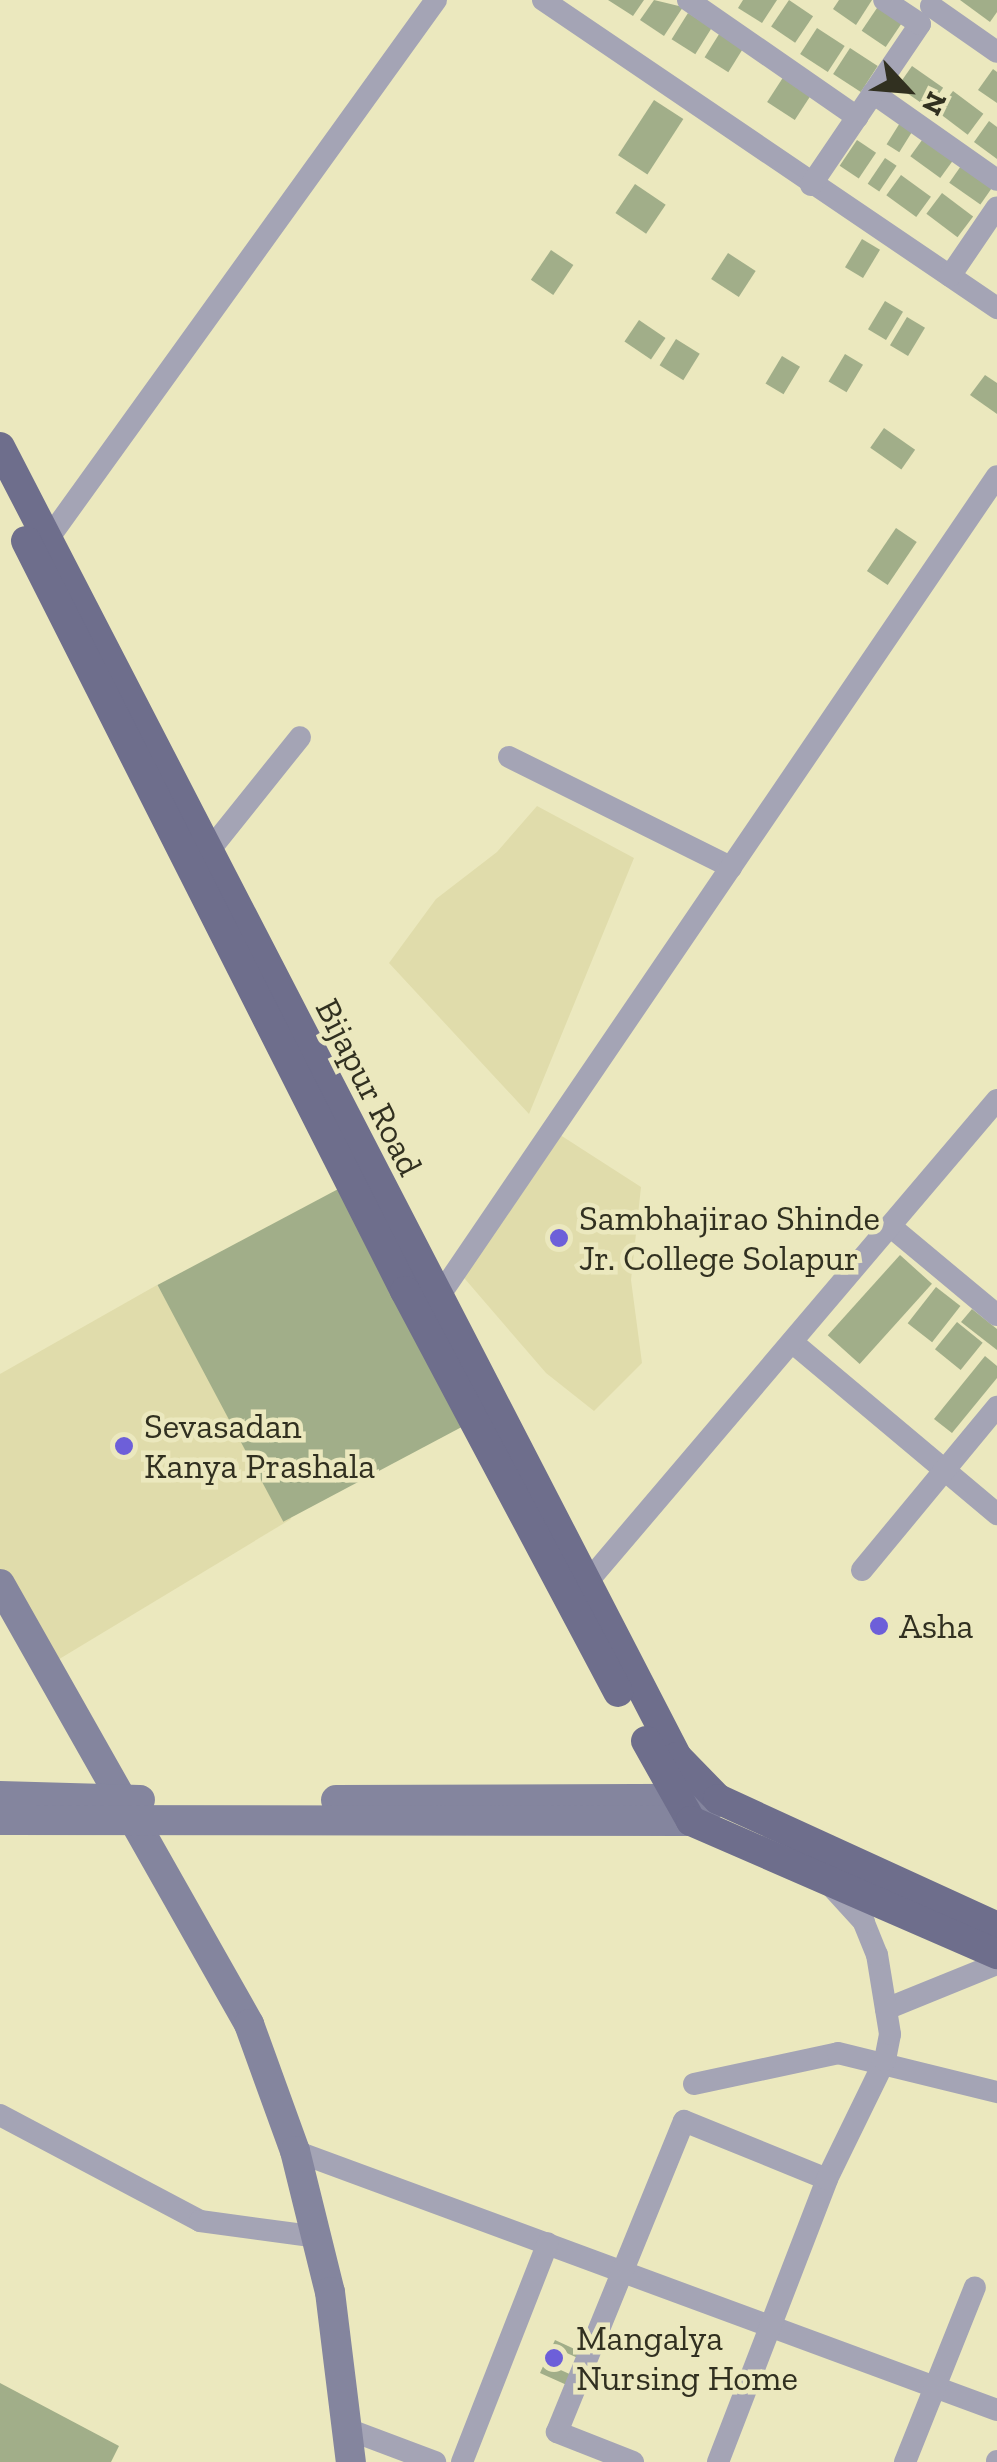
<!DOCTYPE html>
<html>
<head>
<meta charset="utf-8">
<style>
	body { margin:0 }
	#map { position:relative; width:997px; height:2462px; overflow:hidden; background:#ebe8be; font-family:"Zilla Slab",serif }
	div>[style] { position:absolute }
	.built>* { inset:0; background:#e0dcab }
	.building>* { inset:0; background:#a1ae89; transform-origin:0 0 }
	.street>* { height:22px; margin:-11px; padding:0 11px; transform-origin:11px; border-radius:11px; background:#a4a4b5 }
	.secondary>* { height:30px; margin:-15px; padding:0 15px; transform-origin:15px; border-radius:15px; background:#84859e }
	.primary>* { height:30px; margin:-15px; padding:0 15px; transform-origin:15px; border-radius:15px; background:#6e6e8c }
	.dots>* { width:28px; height:28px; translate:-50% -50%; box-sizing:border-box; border:5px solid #ebe8be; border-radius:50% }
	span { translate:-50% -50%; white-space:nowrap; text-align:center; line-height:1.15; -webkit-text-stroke:9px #ebe8be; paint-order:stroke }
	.street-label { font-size:35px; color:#313020 }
	.poi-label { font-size:35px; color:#313020 }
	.left { translate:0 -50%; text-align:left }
	.north { position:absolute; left:857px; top:40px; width:100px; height:100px; -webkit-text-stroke:8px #ebe8be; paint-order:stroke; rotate:116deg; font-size:28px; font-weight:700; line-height:40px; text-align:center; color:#313020 }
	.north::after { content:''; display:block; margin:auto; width:35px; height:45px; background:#313020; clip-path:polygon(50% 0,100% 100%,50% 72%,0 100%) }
</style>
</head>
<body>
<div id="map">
	<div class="built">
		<div style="clip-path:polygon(537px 806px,634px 858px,529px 1114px,389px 963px,436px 899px,497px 852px)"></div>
		<div style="clip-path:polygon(554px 1131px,641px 1187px,631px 1280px,642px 1363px,594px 1411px,546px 1373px,459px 1272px)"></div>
		<div style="clip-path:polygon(157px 1285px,291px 1519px,51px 1664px,0 1576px,0 1374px)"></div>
	</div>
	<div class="building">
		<div style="clip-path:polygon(608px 0,644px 0,633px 16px)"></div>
		<div style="clip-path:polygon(654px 0,683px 7px,664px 36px,640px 20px)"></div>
		<div style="clip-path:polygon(743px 0,777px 0,762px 23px,738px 8px)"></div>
		<div style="left:789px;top:0;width:29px;height:32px;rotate:34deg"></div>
		<div style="clip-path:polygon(839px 0,872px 0,856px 25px,833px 9px)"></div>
		<div style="clip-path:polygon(960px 0,997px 0,997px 12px,990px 22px)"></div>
		<div style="left:879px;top:5px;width:29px;height:31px;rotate:34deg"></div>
		<div style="left:688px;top:13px;width:28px;height:31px;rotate:32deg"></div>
		<div style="left:817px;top:28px;width:33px;height:31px;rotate:33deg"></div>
		<div style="left:721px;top:31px;width:28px;height:31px;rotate:32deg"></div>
		<div style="left:850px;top:48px;width:33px;height:31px;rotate:33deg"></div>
		<div style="left:912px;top:66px;width:38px;height:25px;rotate:35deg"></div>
		<div style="clip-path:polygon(993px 69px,997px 72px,997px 103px,978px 90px)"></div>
		<div style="left:784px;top:76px;width:33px;height:31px;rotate:33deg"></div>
		<div style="left:953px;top:91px;width:38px;height:26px;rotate:37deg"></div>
		<div style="left:654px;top:100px;width:35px;height:66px;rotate:33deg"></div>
		<div style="left:903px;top:118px;width:15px;height:31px;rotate:32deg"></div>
		<div style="clip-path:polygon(989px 121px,997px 127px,997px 159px,974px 142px)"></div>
		<div style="left:925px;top:136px;width:37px;height:25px;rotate:36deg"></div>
		<div style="left:857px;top:140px;width:23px;height:31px;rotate:34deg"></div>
		<div style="left:885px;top:158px;width:14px;height:31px;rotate:34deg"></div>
		<div style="left:963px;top:163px;width:38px;height:24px;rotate:35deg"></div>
		<div style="left:901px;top:175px;width:37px;height:25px;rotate:36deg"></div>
		<div style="left:635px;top:184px;width:37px;height:35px;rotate:34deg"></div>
		<div style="left:942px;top:193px;width:39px;height:26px;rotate:37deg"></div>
		<div style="left:862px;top:239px;width:21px;height:33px;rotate:31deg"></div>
		<div style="left:551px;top:250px;width:27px;height:36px;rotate:34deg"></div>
		<div style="left:728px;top:253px;width:33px;height:31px;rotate:33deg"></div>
		<div style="left:885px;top:301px;width:21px;height:33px;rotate:31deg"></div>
		<div style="left:907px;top:317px;width:21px;height:33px;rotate:31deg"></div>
		<div style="left:639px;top:320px;width:32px;height:26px;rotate:34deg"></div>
		<div style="left:676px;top:339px;width:28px;height:31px;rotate:32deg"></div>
		<div style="left:845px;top:354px;width:21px;height:32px;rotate:31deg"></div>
		<div style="left:782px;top:356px;width:21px;height:32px;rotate:31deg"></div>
		<div style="clip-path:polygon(985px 375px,997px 383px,997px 414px,970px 395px)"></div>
		<div style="left:884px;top:428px;width:38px;height:24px;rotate:35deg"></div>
		<div style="left:896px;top:528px;width:25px;height:52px;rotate:34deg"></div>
		<div style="left:342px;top:1187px;width:268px;height:209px;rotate:62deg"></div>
		<div style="left:900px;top:1255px;width:43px;height:108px;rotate:42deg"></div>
		<div style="left:936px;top:1287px;width:31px;height:46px;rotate:38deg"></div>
		<div style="clip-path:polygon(972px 1309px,997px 1329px,997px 1350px,961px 1322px)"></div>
		<div style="left:957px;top:1322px;width:33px;height:35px;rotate:39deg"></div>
		<div style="clip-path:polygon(985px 1356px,997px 1366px,997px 1378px,952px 1433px,934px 1419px)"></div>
		<div style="clip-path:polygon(555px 2340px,581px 2352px,578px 2358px,562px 2351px,554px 2367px,574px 2376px,569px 2386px,540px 2373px)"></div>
		<div style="clip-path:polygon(0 2383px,119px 2446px,111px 2462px,0 2462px)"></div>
	</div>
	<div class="street">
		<div style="left:543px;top:0;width:549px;rotate:34.15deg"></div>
		<div style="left:688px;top:0;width:206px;rotate:34.7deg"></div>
		<div style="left:931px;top:6px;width:80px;rotate:34.9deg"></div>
		<div style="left:873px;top:93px;width:151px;rotate:35.1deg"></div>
		<div style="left:811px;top:185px;width:194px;rotate:-55.9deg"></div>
		<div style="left:920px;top:24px;width:43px;rotate:-146.3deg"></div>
		<div style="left:950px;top:276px;width:83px;rotate:-55.7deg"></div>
		<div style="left:48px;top:539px;width:664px;rotate:-54.25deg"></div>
		<div style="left:509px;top:757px;width:248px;rotate:26.4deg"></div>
		<div style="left:208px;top:852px;width:147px;rotate:-51.3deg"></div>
		<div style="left:890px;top:1226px;width:139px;rotate:39.8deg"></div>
		<div style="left:431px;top:1308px;width:1006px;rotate:-55.77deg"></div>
		<div style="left:792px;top:1342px;width:268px;rotate:40deg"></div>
		<div style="left:862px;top:1570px;width:212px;rotate:-50.4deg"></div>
		<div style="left:578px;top:1593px;width:647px;rotate:-49.64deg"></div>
		<div style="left:886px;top:2009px;width:120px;rotate:-22.1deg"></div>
		<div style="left:694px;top:2084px;width:147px;rotate:-12.1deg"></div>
		<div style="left:838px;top:2053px;width:164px;rotate:13.8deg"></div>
		<div style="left:0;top:2115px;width:226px;rotate:27.9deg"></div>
		<div style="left:200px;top:2221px;width:112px;rotate:7.7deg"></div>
		<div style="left:295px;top:2151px;width:748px;rotate:20.25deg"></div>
		<div style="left:350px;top:2430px;width:91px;rotate:20.6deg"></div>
		<div style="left:462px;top:2462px;width:235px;rotate:-68.6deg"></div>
		<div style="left:633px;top:2462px;width:82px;rotate:-158.5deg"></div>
		<div style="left:557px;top:2432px;width:336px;rotate:-67.8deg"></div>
		<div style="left:684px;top:2121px;width:154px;rotate:22.1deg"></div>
		<div style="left:718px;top:2462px;width:303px;rotate:-68.9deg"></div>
		<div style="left:827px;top:2179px;width:132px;rotate:-64deg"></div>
		<div style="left:885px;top:2060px;width:26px;rotate:-79deg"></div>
		<div style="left:890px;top:2034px;width:80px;rotate:-99.3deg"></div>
		<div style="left:877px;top:1955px;width:35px;rotate:-112deg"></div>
		<div style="left:864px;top:1922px;width:49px;rotate:-132.5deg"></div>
		<div style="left:905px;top:2462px;width:188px;rotate:-68.2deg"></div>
		<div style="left:997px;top:2462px;width:1px;rotate:-90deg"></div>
	</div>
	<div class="secondary">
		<div style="left:0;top:1584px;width:506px;rotate:60.49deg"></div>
		<div style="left:249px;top:2024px;width:135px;rotate:70.1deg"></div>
		<div style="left:295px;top:2151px;width:145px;rotate:76.1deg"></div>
		<div style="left:330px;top:2292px;width:171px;rotate:83deg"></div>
		<div style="left:0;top:1796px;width:140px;rotate:1.6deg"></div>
		<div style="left:336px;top:1800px;width:364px;rotate:-0.2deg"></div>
		<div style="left:0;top:1820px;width:691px;rotate:0.08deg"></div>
		<div style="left:691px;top:1821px;width:35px;rotate:-39deg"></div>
	</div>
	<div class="primary">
		<div style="left:0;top:447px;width:1475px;rotate:62.67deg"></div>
		<div style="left:677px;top:1757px;width:59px;rotate:45.7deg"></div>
		<div style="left:718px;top:1799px;width:307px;rotate:24.6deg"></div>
		<div style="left:26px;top:541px;width:840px;rotate:63.19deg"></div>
		<div style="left:405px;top:1291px;width:454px;rotate:62deg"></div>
		<div style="left:646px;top:1741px;width:92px;rotate:60.6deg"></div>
		<div style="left:691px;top:1821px;width:334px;rotate:23.5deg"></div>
	</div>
	<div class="dots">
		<div style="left:559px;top:1238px;background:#6d5fd9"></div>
		<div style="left:124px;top:1446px;background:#6d5fd9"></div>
		<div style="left:879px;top:1626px;background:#6d5fd9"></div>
		<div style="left:554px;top:2358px;background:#6d5fd9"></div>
	</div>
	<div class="street-label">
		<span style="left:369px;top:1087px;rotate:63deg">Bijapur Road</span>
	</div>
	<div class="poi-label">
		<span class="left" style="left:579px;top:1238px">Sambhajirao Shinde<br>Jr. College Solapur</span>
		<span class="left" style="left:144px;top:1446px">Sevasadan<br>Kanya Prashala</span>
		<span class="left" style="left:899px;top:1626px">Asha</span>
		<span class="left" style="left:576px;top:2358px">Mangalya<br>Nursing Home</span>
	</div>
	<div class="north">N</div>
</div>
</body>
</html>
